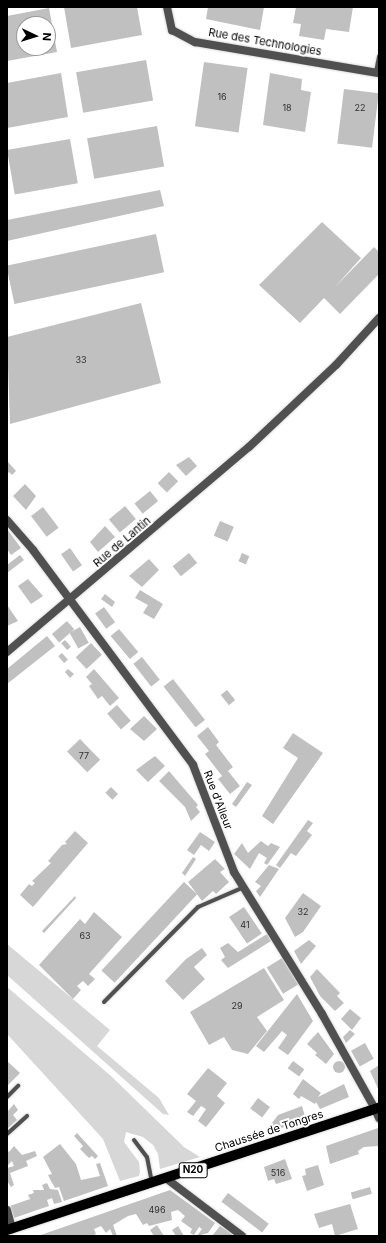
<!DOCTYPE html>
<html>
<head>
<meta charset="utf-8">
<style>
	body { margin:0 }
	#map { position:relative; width:386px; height:1243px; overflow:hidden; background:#fff; font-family:Inter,sans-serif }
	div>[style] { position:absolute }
	.green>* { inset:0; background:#d7d7d7 }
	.building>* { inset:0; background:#c0c0c0; transform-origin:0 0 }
	.round { border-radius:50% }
	.roads { filter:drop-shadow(0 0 1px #dbdbdb) drop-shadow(0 0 1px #dbdbdb) }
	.service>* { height:4px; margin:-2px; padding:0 2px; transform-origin:2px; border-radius:2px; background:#505050 }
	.minor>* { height:8px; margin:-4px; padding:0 4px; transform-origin:4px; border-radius:4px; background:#505050 }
	.tertiary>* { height:8px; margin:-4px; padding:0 4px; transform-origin:4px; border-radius:4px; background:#505050 }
	.primary>* { height:10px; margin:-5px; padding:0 5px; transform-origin:5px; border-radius:5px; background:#000 }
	span { translate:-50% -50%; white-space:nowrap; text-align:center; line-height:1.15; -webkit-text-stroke:4px #fff; paint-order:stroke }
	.number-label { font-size:9px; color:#303030 }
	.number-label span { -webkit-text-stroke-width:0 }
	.shield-label span { padding:1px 3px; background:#fff; border:1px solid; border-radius:3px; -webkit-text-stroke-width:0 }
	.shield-label { font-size:10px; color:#000; font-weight:700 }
	.street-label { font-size:11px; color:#000 }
	.frame { position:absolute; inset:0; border:8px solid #000; pointer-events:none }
	.north { position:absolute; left:16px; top:16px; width:40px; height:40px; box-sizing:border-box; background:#fff; border:1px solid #999; border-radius:50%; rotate:94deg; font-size:11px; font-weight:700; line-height:16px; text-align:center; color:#000 }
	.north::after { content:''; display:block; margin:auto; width:14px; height:18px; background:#000; clip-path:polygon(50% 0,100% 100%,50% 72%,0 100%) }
</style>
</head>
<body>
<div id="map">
	<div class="green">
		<div style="clip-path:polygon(7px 944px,110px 1030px,97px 1046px,159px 1098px,169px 1115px,163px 1114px,7px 975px)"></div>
		<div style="clip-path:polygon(7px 987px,111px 1076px,184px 1147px,200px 1157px,160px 1169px,158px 1154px,153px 1145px,143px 1137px,126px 1132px,124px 1142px,139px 1162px,140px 1172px,139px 1176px,120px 1181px,103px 1139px,7px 1034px)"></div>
	</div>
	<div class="building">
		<div style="clip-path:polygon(64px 7px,137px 7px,142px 35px,71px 48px)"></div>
		<div style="clip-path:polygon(208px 7px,264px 7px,260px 30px,206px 19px)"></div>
		<div style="clip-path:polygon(296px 7px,353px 7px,349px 32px,326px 29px,324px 40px,299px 36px,301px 24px,293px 23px)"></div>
		<div style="clip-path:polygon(evenodd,49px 8px,57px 52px,7px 61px,7px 16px,49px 8px,24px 24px,48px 24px,48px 48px,24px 48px,24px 24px)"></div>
		<div style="left:146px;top:60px;width:41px;height:71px;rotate:80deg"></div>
		<div style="left:204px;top:62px;width:44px;height:65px;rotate:8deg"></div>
		<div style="clip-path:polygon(61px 73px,68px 117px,7px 128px,7px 83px)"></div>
		<div style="clip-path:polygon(270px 73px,302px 79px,301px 90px,311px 92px,305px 132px,263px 125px)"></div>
		<div style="left:344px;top:89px;width:35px;height:55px;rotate:7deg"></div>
		<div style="left:157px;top:126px;width:41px;height:71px;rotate:80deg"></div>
		<div style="left:70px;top:139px;width:45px;height:64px;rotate:80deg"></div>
		<div style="clip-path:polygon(160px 190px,164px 206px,7px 241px,7px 220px)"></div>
		<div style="clip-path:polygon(322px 222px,361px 258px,334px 288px,374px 247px,379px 252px,379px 274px,340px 314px,324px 298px,300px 323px,259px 285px)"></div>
		<div style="left:156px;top:234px;width:39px;height:153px;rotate:78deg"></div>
		<div style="clip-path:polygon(141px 303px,161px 383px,10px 424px,7px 337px)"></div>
		<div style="clip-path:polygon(189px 457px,197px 466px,186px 476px,176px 465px)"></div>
		<div style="clip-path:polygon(8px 462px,16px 471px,12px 475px,9px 472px,7px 474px)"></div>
		<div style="left:169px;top:472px;width:13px;height:16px;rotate:45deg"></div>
		<div style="clip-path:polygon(25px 484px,36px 496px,26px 510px,13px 496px)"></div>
		<div style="left:150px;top:491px;width:13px;height:20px;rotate:51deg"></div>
		<div style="left:125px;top:506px;width:17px;height:21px;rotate:50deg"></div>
		<div style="left:43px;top:507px;width:26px;height:15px;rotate:53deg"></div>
		<div style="left:220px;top:521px;width:15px;height:16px;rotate:23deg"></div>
		<div style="clip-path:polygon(105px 526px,115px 537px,98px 552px,90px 542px)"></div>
		<div style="clip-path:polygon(7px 529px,21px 548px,11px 555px,7px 549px)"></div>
		<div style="left:70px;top:548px;width:21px;height:11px;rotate:55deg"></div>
		<div style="left:189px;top:553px;width:13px;height:21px;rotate:51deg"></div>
		<div style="left:242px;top:553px;width:8px;height:9px;rotate:23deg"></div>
		<div style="clip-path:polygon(20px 555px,24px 560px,7px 573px,7px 565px)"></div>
		<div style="clip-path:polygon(149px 559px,159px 570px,142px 587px,129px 576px)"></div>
		<div style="clip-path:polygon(28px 579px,43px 596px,31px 604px,18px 586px)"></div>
		<div style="clip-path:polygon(140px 590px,163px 604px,154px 619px,143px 613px,148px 605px,135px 598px)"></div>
		<div style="clip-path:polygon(105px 594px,115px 602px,112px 607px,101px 599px)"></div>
		<div style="clip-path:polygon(7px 605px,18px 621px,7px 626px)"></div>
		<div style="left:104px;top:607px;width:19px;height:11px;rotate:54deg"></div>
		<div style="left:67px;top:621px;width:11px;height:20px;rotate:49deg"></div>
		<div style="left:80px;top:627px;width:18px;height:12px;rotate:61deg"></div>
		<div style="left:119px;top:629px;width:30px;height:11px;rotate:50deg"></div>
		<div style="clip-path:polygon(47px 636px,55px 646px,7px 684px,7px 669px)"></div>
		<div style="left:65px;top:640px;width:9px;height:5px;rotate:49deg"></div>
		<div style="left:91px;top:643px;width:16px;height:21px;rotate:47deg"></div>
		<div style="left:62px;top:653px;width:9px;height:5px;rotate:49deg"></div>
		<div style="left:142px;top:657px;width:29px;height:11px;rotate:52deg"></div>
		<div style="clip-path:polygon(68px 669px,74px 674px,70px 678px,65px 672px)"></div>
		<div style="clip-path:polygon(94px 669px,119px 698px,110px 706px,102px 696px,98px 699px,89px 686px,92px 684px,86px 677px)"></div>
		<div style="left:173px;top:679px;width:52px;height:12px;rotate:52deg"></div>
		<div style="left:227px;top:690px;width:13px;height:8px;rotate:51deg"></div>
		<div style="left:117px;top:705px;width:21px;height:13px;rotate:49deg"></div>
		<div style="clip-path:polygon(144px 716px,157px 729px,144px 741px,130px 729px)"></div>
		<div style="clip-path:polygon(208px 727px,219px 742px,216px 745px,233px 767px,228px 771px,240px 786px,230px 794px,218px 779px,222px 776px,205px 754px,209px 751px,197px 736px)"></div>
		<div style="clip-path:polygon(293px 733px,323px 753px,273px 824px,262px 816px,298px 758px,283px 748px)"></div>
		<div style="left:80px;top:739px;width:29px;height:18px;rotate:46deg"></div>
		<div style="clip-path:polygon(155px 756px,165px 766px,148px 782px,136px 770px)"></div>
		<div style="clip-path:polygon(169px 771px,198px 805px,196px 807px,200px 812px,191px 821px,185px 807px,159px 781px)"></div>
		<div style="clip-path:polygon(247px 782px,252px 785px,236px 807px,232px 804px)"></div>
		<div style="left:111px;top:787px;width:10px;height:8px;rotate:45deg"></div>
		<div style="clip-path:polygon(308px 820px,313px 823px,307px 831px,312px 835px,296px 856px,291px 853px,280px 868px,276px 865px)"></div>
		<div style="clip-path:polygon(75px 831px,88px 843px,33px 907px,20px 895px,29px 884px,32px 886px,35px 883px,32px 881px,51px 863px,48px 861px,62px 845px,67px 844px,65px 842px)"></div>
		<div style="clip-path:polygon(200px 832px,215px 842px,209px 851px,201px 845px,194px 855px,187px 850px)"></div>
		<div style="clip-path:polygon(261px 841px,268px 846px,271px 843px,280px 847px,267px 865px,264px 863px,267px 858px,259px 853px,250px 869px,234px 854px,242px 843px,248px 853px)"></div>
		<div style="clip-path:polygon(193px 857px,196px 859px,185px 876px,182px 873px)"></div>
		<div style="clip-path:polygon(215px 859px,225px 869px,220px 872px,229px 882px,216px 894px,213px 891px,202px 901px,188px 882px)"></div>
		<div style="clip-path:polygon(269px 865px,279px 869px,260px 897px,256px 891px,261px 886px,255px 882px)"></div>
		<div style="left:184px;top:882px;width:18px;height:121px;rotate:43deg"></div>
		<div style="clip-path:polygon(303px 893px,321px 906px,303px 932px,295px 937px,285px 918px)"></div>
		<div style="clip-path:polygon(75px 896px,76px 898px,44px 933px,42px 931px)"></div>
		<div style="left:244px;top:907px;width:32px;height:18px;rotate:56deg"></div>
		<div style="clip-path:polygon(94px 912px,122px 937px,89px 974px,95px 979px,88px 986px,83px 981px,77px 986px,81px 990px,73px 999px,39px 965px,80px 919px,85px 924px)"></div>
		<div style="clip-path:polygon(267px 934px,271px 941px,228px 968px,221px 960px,225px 957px,220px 948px,228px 943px,238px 952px)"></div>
		<div style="clip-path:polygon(309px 940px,316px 946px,301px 964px,294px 951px)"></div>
		<div style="clip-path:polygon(202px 948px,207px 955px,194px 967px,205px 979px,183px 1000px,165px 981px,186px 959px)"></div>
		<div style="left:282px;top:958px;width:31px;height:18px;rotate:58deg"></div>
		<div style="clip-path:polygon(264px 968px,284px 1000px,257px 1017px,267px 1031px,248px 1054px,232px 1050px,224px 1037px,209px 1045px,190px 1012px)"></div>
		<div style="clip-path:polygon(317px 969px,340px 993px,337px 996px,344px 1003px,335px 1011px,320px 996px,310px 977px)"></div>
		<div style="clip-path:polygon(297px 994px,313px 1021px,288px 1055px,278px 1048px,287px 1035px,282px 1031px,264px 1052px,256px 1046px)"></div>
		<div style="clip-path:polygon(350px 1009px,361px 1018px,352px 1030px,341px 1019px)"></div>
		<div style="clip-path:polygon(350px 1030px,355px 1034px,346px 1043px,343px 1037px)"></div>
		<div style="clip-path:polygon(318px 1032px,334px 1054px,326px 1064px,315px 1055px,317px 1053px,307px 1044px)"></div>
		<div style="left:365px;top:1043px;width:18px;height:16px;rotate:61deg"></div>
		<div class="round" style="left:333px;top:1061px;width:12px;height:12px"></div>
		<div style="clip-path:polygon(7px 1061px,20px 1073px,7px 1086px)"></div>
		<div style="left:293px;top:1061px;width:14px;height:9px;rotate:36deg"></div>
		<div style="clip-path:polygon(379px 1065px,379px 1091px,370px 1071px)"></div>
		<div style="clip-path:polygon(208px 1068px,227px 1083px,217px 1096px,225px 1103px,206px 1127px,198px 1121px,206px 1109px,201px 1106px,193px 1116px,187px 1112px,196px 1101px,187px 1094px)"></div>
		<div style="clip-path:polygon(303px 1079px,321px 1093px,318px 1097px,344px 1084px,349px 1097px,320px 1109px,316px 1102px,315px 1104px,301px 1096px,299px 1099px,293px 1094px)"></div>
		<div style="left:258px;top:1098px;width:15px;height:13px;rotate:37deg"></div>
		<div style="clip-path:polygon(14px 1104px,18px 1110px,13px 1115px,17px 1120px,7px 1129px,7px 1112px)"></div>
		<div style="clip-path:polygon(302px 1106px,306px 1120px,275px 1130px,272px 1123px,278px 1115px)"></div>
		<div style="clip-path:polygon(378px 1128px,379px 1146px,364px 1147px,358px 1151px,359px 1154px,330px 1164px,326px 1146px)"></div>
		<div style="clip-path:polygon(77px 1133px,98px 1156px,95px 1159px,92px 1156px,89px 1158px,80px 1149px,83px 1146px,74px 1136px)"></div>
		<div style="clip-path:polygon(60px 1144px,76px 1164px,81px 1180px,100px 1176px,96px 1164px,100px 1163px,108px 1186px,64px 1201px,59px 1187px,55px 1188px,51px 1181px,48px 1175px,52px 1174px,43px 1157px)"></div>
		<div style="clip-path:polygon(14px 1146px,22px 1155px,35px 1151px,37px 1156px,26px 1161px,28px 1166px,10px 1173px,14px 1185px,11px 1187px,7px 1181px,7px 1168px,14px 1166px,12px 1161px,7px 1166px,7px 1150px,9px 1152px)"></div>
		<div style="clip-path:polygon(285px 1159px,292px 1179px,276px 1184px,274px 1179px,268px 1181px,264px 1167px)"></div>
		<div style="clip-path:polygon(318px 1165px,324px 1185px,307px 1191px,302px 1176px,306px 1175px,305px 1169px)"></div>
		<div style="clip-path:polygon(47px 1183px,50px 1189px,58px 1190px,62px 1202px,54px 1204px,52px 1198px,47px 1200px,49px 1206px,14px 1218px,10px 1206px,30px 1199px,28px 1195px,34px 1193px,33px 1190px,44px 1190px,42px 1185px)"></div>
		<div style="left:370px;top:1187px;width:7px;height:20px;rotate:74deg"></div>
		<div style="clip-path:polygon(170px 1190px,215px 1223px,208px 1233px,197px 1236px,202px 1229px,199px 1227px,194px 1235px,190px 1233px,192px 1229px,181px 1221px,185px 1216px,178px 1210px,171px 1212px,172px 1220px,149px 1226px,147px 1223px,143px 1225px,136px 1214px,128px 1216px,113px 1225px,117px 1236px,113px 1236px,110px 1229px,106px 1233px,101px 1226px,94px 1229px,96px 1234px,92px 1236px,38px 1236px)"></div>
		<div style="left:228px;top:1193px;width:51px;height:11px;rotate:37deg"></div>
		<div style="clip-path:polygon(350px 1204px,358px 1229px,335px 1236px,332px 1224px,319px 1228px,314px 1214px)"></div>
		<div style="clip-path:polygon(157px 1225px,164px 1236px,154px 1236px,150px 1230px)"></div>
		<div style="clip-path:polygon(178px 1226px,184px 1236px,176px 1236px,172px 1230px)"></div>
		<div style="clip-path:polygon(220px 1226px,228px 1231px,234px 1236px,212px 1236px)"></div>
	</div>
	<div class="roads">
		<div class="service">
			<div style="left:376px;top:72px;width:16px;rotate:-79deg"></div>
			<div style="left:104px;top:1002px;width:134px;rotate:-45.3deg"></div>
			<div style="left:198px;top:907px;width:50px;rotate:-23.5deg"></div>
			<div style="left:7px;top:1097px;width:16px;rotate:-45deg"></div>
			<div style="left:7px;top:1134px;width:27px;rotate:-42deg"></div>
			<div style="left:134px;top:1140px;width:21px;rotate:53deg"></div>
			<div style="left:147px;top:1157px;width:25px;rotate:79deg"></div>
		</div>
		<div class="minor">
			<div style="left:7px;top:652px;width:317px;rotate:-40.3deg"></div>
			<div style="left:375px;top:1109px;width:10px;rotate:66deg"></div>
			<div style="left:167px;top:1179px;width:94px;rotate:37.2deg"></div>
			<div style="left:7px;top:1210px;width:20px;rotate:75deg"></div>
		</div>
		<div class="tertiary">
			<div style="left:167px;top:7px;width:24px;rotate:78deg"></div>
			<div style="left:172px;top:30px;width:26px;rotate:28deg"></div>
			<div style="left:195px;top:42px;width:187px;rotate:9.6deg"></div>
			<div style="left:249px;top:447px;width:120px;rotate:-43.3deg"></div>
			<div style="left:336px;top:365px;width:64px;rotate:-47.5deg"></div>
			<div style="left:7px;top:520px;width:40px;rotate:49deg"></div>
			<div style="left:33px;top:550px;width:268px;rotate:53.3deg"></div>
			<div style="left:193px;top:765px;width:115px;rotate:69deg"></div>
			<div style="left:234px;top:872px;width:167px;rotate:58.2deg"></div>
			<div style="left:322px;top:1014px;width:109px;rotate:60.8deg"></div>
		</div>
		<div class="primary">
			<div style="left:7px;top:1230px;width:391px;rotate:-18.2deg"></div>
		</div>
	</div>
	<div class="number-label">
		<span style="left:222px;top:97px">16</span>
		<span style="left:287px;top:108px">18</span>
		<span style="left:360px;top:108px">22</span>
		<span style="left:81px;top:360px">33</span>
		<span style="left:84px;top:756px">77</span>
		<span style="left:303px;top:912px">32</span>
		<span style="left:245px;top:925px">41</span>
		<span style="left:85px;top:936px">63</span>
		<span style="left:237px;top:1006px">29</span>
		<span style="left:278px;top:1173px">516</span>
		<span style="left:157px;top:1210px">496</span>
	</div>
	<div class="shield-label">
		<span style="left:193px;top:1170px">N20</span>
	</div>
	<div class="street-label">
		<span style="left:265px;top:42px;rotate:10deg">Rue des Technologies</span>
		<span style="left:122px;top:542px;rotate:-40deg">Rue de Lantin</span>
		<span style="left:218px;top:800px;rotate:69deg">Rue d'Alleur</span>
		<span style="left:269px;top:1131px;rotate:-18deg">Chaussée de Tongres</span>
	</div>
	<div class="frame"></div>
	<div class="north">N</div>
</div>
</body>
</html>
